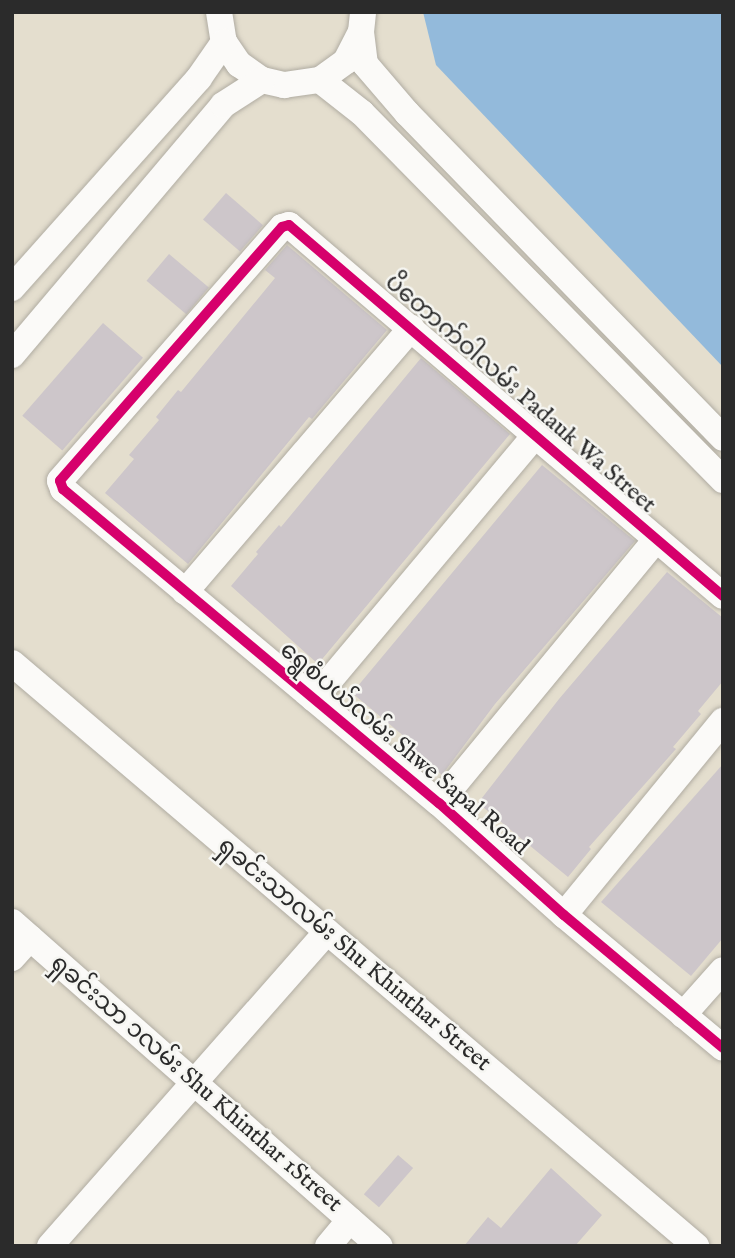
<!DOCTYPE html>
<html>
<head>
<meta charset="utf-8">
<style>
	body { margin:0 }
	#map { position:relative; width:735px; height:1258px; overflow:hidden; background:#e4dece; font-family:"IM FELL English","Noto Sans Myanmar",serif }
	div>[style] { position:absolute }
	.water>* { inset:0; background:#93badb }
	.building>* { inset:0; background:#cdc6ca; transform-origin:0 0 }
	.roads { filter:drop-shadow(0 0 2px #b0aca2) drop-shadow(0 0 2px #b0aca2) }
	.minor>* { height:26px; margin:-13px; padding:0 13px; transform-origin:13px; border-radius:13px; background:#fbfaf8 }
	.cycleway>* { height:10px; margin:-5px; padding:0 5px; transform-origin:5px; border-radius:5px; background:#d6006c }
	span { translate:-50% -50%; white-space:nowrap; text-align:center; line-height:1.15; -webkit-text-stroke:5px #f6f6f2; paint-order:stroke }
	.street-label { font-size:24px; color:#2b2b2b }
	.frame { position:absolute; inset:0; border:14px solid #2b2b2b; pointer-events:none }
</style>
</head>
<body>
<div id="map">
	<div class="water">
		<div style="clip-path:polygon(423px 12px,723px 12px,723px 367px,436px 65px)"></div>
	</div>
	<div class="building">
		<div style="left:226px;top:193px;width:49px;height:35px;rotate:41deg"></div>
		<div style="clip-path:polygon(287px 245px,387px 330px,312px 419px,309px 417px,188px 564px,105px 493px,134px 459px,129px 455px,159px 420px,156px 417px,178px 390px,181px 392px,275px 278px,265px 270px)"></div>
		<div style="left:169px;top:254px;width:52px;height:35px;rotate:40deg"></div>
		<div style="left:103px;top:323px;width:53px;height:123px;rotate:41deg"></div>
		<div style="clip-path:polygon(421px 358px,510px 434px,318px 664px,231px 586px,258px 554px,256px 552px,279px 525px,281px 527px)"></div>
		<div style="clip-path:polygon(542px 465px,635px 541px,495px 704px,442px 775px,401px 741px,405px 737px,352px 693px)"></div>
		<div style="clip-path:polygon(667px 572px,723px 618px,723px 681px,698px 711px,701px 714px,673px 747px,676px 749px,589px 847px,591px 849px,568px 877px,478px 803px,559px 699px)"></div>
		<div style="clip-path:polygon(723px 764px,723px 938px,691px 976px,601px 902px)"></div>
		<div style="left:398px;top:1155px;width:20px;height:52px;rotate:41deg"></div>
		<div style="clip-path:polygon(551px 1168px,602px 1215px,575px 1246px,464px 1246px,488px 1217px,501px 1228px)"></div>
	</div>
	<div class="roads">
		<div class="minor">
			<div style="left:219px;top:12px;width:30px;rotate:81deg"></div>
			<div style="left:224px;top:42px;width:27px;rotate:56deg"></div>
			<div style="left:239px;top:64px;width:28px;rotate:35deg"></div>
			<div style="left:262px;top:80px;width:23px;rotate:13deg"></div>
			<div style="left:284px;top:85px;width:36px;rotate:-8deg"></div>
			<div style="left:320px;top:80px;width:32px;rotate:-36deg"></div>
			<div style="left:346px;top:61px;width:33px;rotate:-63deg"></div>
			<div style="left:361px;top:32px;width:20px;rotate:-84deg"></div>
			<div style="left:361px;top:32px;width:32px;rotate:83deg"></div>
			<div style="left:365px;top:64px;width:65px;rotate:49.4deg"></div>
			<div style="left:407px;top:113px;width:453px;rotate:45.8deg"></div>
			<div style="left:320px;top:80px;width:53px;rotate:38.2deg"></div>
			<div style="left:362px;top:113px;width:515px;rotate:45.47deg"></div>
			<div style="left:12px;top:288px;width:281px;rotate:-48.3deg"></div>
			<div style="left:199px;top:78px;width:44px;rotate:-55.2deg"></div>
			<div style="left:12px;top:355px;width:327px;rotate:-49.8deg"></div>
			<div style="left:223px;top:105px;width:46px;rotate:-32.7deg"></div>
			<div style="left:185px;top:592px;width:348px;rotate:-49.4deg"></div>
			<div style="left:723px;top:596px;width:571px;rotate:-139.47deg"></div>
			<div style="left:289px;top:225px;width:7px;rotate:164deg"></div>
			<div style="left:282px;top:227px;width:337px;rotate:131.2deg"></div>
			<div style="left:60px;top:481px;width:9px;rotate:69deg"></div>
			<div style="left:63px;top:489px;width:490px;rotate:39.9deg"></div>
			<div style="left:439px;top:803px;width:168px;rotate:41.9deg"></div>
			<div style="left:564px;top:915px;width:207px;rotate:39.9deg"></div>
			<div style="left:12px;top:663px;width:899px;rotate:40.44deg"></div>
			<div style="left:314px;top:699px;width:344px;rotate:-50deg"></div>
			<div style="left:439px;top:803px;width:342px;rotate:-50.5deg"></div>
			<div style="left:564px;top:915px;width:251px;rotate:-50.7deg"></div>
			<div style="left:12px;top:922px;width:490px;rotate:41.4deg"></div>
			<div style="left:12px;top:958px;width:27px;rotate:-48deg"></div>
			<div style="left:683px;top:1015px;width:60px;rotate:-48.4deg"></div>
			<div style="left:50px;top:1246px;width:419px;rotate:-48.6deg"></div>
			<div style="left:328px;top:1246px;width:34px;rotate:-50deg"></div>
		</div>
	</div>
	<div class="cycleway">
		<div style="left:723px;top:596px;width:571px;rotate:-139.47deg"></div>
		<div style="left:289px;top:225px;width:7px;rotate:164deg"></div>
		<div style="left:282px;top:227px;width:337px;rotate:131.2deg"></div>
		<div style="left:60px;top:481px;width:9px;rotate:69deg"></div>
		<div style="left:63px;top:489px;width:490px;rotate:39.9deg"></div>
		<div style="left:439px;top:803px;width:168px;rotate:41.9deg"></div>
		<div style="left:564px;top:915px;width:207px;rotate:39.9deg"></div>
	</div>
	<div class="street-label">
		<span style="left:520px;top:394px;rotate:41deg">ပိတောက်ဝါလမ်း Padauk Wa Street</span>
		<span style="left:404px;top:749px;rotate:40deg">ရွေစံပယ်လမ်း Shwe Sapal Road</span>
		<span style="left:354px;top:955px;rotate:40deg">ရှခင်းသာလမ်း Shu Khinthar Street</span>
		<span style="left:196px;top:1084px;rotate:41deg">ရှခင်းသာ ၁လမ်း Shu Khinthar 1Street</span>
	</div>
	<div class="frame"></div>
</div>
</body>
</html>
